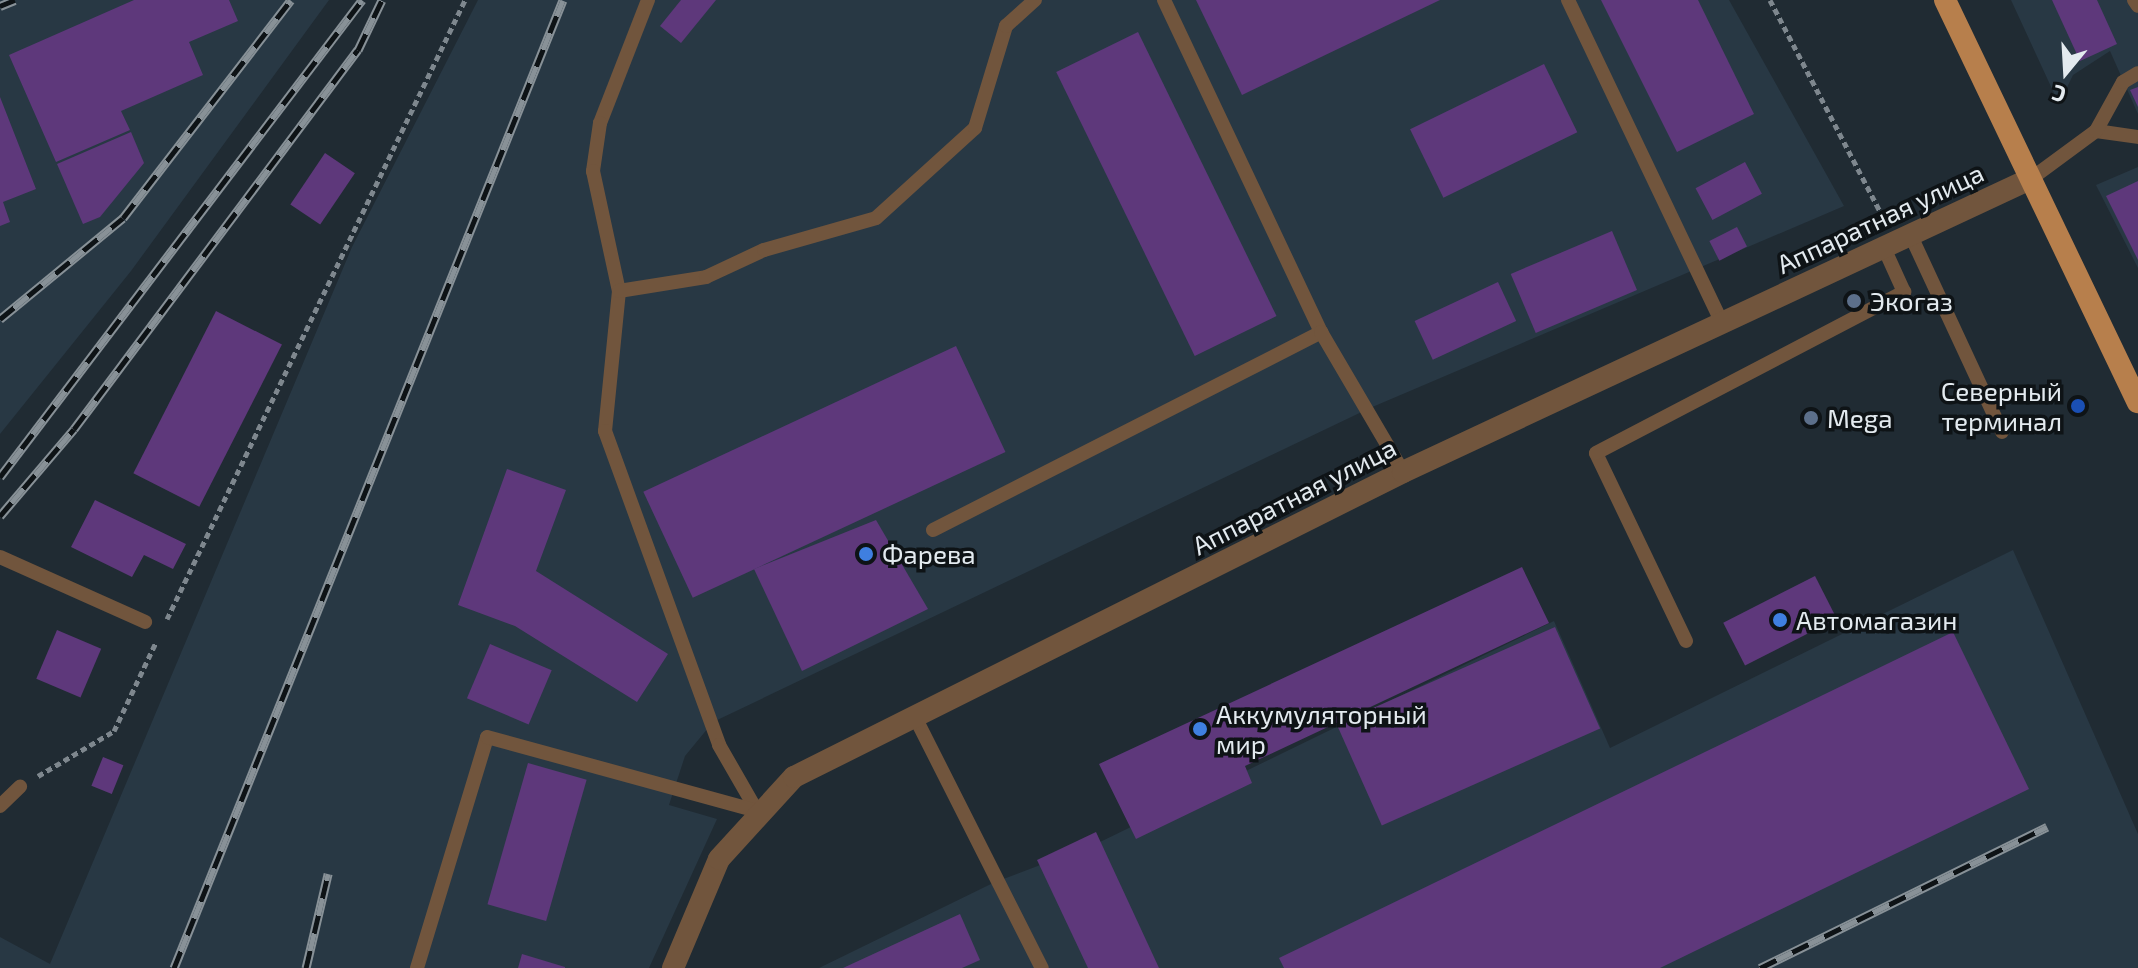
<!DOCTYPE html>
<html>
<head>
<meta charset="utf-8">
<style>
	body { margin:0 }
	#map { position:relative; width:2138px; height:968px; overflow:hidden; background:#202b33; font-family:"Exo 2",sans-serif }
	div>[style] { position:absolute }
	.built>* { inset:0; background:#283844 }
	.building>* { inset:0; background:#5e387b; transform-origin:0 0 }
	.path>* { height:5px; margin-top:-2.5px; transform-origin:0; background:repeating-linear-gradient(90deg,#7e878e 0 6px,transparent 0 10px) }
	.service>* { height:14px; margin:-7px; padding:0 7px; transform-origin:7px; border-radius:7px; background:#71553d }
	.minor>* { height:22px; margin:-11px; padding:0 11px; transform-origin:11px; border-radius:11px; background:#71553d }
	.primary>* { height:22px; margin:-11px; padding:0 11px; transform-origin:11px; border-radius:11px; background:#b77f4c }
	.rail>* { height:9px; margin-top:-4.5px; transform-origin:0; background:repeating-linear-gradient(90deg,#0e1316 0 18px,#889197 0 36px); box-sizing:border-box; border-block:2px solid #889197 }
	.dots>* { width:22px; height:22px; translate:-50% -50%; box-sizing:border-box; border:4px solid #0e1316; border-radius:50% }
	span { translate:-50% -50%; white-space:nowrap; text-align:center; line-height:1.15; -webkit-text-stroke:7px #0e1316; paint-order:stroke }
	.street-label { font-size:26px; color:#e3eaef }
	.poi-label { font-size:26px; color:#e3eaef }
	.left { translate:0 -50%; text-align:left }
	.right { translate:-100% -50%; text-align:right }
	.north { position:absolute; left:2026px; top:32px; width:80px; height:80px; -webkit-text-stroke:6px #0e1316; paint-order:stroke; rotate:198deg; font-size:22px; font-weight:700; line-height:32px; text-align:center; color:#e3eaef }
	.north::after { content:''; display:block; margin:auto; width:28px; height:36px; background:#e3eaef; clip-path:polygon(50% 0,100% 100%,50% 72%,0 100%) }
</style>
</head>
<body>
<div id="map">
	<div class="built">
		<div style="clip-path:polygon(0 0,329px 0,131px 271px,0 434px)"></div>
		<div style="clip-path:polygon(478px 0,1729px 0,1844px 206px,1370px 408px,713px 722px,685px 756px,669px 805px,717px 819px,649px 968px,0 968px,0 937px,50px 964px,352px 247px)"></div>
		<div style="clip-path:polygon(2011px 0,2138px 0,2138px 114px,2110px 51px,2073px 75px,2059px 104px)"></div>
		<div style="clip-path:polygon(2138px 167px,2138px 268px,2096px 185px)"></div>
		<div style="clip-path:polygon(2013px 550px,2138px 834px,2138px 968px,819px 968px,993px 883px,1098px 843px,1554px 621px,1610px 748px)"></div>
	</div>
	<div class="building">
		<div style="clip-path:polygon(134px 0,229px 0,238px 21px,189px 42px,203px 75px,121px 111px,130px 130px,56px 162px,9px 55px)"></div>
		<div style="clip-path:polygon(681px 0,716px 0,681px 43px,660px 26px)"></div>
		<div style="clip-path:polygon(1196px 0,1440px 0,1242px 95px)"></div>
		<div style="clip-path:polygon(1601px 0,1698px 0,1754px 114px,1677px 152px)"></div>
		<div style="clip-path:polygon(2052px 0,2097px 0,2117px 44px,2080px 61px)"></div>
		<div style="left:1138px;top:32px;width:316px;height:91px;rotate:64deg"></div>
		<div style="left:1544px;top:64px;width:76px;height:149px;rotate:64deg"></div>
		<div style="clip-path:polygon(2138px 87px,2138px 107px,2130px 90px)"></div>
		<div style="clip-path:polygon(0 97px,36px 189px,3px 202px,10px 222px,0 226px)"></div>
		<div style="clip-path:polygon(131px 132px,144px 163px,100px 217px,83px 224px,57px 164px)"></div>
		<div style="left:325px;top:153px;width:36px;height:62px;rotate:34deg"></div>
		<div style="left:1745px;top:162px;width:36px;height:56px;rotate:62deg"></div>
		<div style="clip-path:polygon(2138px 181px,2138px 260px,2106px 196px)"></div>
		<div style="left:1737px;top:227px;width:22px;height:31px;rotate:63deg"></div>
		<div style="left:1612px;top:231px;width:64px;height:110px;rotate:67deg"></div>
		<div style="left:1498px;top:282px;width:43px;height:92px;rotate:65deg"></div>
		<div style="left:216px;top:311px;width:74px;height:182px;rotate:27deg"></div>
		<div style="left:956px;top:346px;width:117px;height:345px;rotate:65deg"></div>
		<div style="clip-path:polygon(507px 469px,566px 490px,536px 571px,668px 654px,637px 702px,515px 626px,458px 605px)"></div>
		<div style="clip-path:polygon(95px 500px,186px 544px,173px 569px,144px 555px,132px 577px,71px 547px)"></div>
		<div style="clip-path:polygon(876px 520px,928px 609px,802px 671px,754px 569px)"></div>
		<div style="clip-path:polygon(1522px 567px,1549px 623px,1245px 766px,1252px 783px,1136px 839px,1099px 764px)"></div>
		<div style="left:1815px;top:576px;width:48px;height:103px;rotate:63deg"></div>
		<div style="left:1555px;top:627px;width:111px;height:239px;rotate:66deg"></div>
		<div style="left:57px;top:630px;width:48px;height:53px;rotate:23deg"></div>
		<div style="clip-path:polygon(1953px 632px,2029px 789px,1660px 968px,1284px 968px,1279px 958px)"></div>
		<div style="left:490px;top:644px;width:67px;height:59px;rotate:23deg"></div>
		<div style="left:103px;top:757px;width:22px;height:31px;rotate:22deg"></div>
		<div style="left:528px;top:763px;width:61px;height:147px;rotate:16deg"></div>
		<div style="clip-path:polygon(1096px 832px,1159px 968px,1088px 968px,1037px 860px)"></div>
		<div style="clip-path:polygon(960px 914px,980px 960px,962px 968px,843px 968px)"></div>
		<div style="clip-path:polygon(522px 954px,565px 967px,565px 968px,518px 968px)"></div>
	</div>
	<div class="path">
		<div style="left:1770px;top:0;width:247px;rotate:62.5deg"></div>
		<div style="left:167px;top:619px;width:687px;rotate:-64.29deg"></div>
		<div style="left:38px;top:776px;width:88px;rotate:-30.6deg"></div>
		<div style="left:114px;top:731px;width:98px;rotate:-64.7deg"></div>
	</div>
	<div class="service">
		<div style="left:648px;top:0;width:132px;rotate:111.3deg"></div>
		<div style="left:600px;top:123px;width:49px;rotate:98.3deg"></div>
		<div style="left:593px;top:171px;width:123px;rotate:77.8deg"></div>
		<div style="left:619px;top:291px;width:141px;rotate:95.7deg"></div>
		<div style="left:605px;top:431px;width:334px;rotate:70deg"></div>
		<div style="left:719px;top:745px;width:76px;rotate:60.1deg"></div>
		<div style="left:1164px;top:0;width:367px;rotate:64.7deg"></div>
		<div style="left:1568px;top:0;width:358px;rotate:64.5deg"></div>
		<div style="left:2134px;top:0;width:7px;rotate:56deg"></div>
		<div style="left:2096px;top:131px;width:42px;rotate:8.1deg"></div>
		<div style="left:2032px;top:178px;width:79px;rotate:-36.3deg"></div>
		<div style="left:2096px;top:131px;width:56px;rotate:-61.1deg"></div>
		<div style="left:2123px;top:82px;width:17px;rotate:-31deg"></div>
		<div style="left:1911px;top:236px;width:216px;rotate:65.1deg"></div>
		<div style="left:619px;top:291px;width:88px;rotate:-9.1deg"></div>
		<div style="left:706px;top:277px;width:64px;rotate:-25deg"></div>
		<div style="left:764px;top:250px;width:116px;rotate:-15.9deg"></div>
		<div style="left:876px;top:218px;width:134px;rotate:-42.3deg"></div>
		<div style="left:975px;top:128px;width:107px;rotate:-73.1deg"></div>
		<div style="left:1006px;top:26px;width:39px;rotate:-42deg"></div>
		<div style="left:933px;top:530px;width:436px;rotate:-27deg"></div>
		<div style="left:1321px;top:332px;width:162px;rotate:59.6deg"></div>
		<div style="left:0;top:557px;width:159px;rotate:24.1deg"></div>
		<div style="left:1686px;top:641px;width:208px;rotate:-115.6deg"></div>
		<div style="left:1596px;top:453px;width:348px;rotate:-27.6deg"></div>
		<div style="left:1904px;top:292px;width:48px;rotate:-114.4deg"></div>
		<div style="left:915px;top:717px;width:281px;rotate:63.2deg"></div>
		<div style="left:0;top:806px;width:28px;rotate:-44deg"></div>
		<div style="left:417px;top:968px;width:241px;rotate:-73.1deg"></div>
		<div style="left:487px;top:737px;width:280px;rotate:15.3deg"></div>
	</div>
	<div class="minor">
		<div style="left:673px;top:968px;width:118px;rotate:-67.1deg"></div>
		<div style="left:719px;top:859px;width:111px;rotate:-47.6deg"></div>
		<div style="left:794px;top:777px;width:681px;rotate:-26.6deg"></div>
		<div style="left:1403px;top:472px;width:694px;rotate:-25.05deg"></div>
	</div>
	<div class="primary">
		<div style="left:1945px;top:0;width:446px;rotate:64.4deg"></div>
	</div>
	<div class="rail">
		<div style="left:0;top:6px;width:16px;rotate:-22deg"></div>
		<div style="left:0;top:319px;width:159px;rotate:-39.4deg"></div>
		<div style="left:123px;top:218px;width:275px;rotate:-52.4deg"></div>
		<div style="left:0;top:477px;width:599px;rotate:-52.8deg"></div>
		<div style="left:0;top:516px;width:114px;rotate:-49.6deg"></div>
		<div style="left:74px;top:429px;width:474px;rotate:-53.2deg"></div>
		<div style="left:358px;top:50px;width:55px;rotate:-64.4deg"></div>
		<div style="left:174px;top:968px;width:1043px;rotate:-68.11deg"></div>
		<div style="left:306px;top:968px;width:97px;rotate:-76.8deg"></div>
		<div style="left:1760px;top:968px;width:320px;rotate:-26.2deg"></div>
	</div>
	<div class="dots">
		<div style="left:1854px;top:301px;background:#5c6f8a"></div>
		<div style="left:2078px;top:406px;background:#1a4fb4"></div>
		<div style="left:1811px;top:418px;background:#5c6f8a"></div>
		<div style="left:866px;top:554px;background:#3f7fe0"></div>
		<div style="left:1780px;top:620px;background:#3f7fe0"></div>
		<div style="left:1200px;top:729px;background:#3f7fe0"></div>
	</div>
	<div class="street-label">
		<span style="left:1880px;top:218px;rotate:-25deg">Аппаратная улица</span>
		<span style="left:1294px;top:496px;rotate:-27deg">Аппаратная улица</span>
	</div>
	<div class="poi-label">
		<span class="left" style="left:1870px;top:301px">Экогаз</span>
		<span class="right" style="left:2062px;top:406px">Северный<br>терминал</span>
		<span class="left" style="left:1827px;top:418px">Mega</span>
		<span class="left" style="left:882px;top:554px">Фарева</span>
		<span class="left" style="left:1796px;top:620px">Автомагазин</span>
		<span class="left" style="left:1216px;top:729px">Аккумуляторный<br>мир</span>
	</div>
	<div class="north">С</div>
</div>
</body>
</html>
